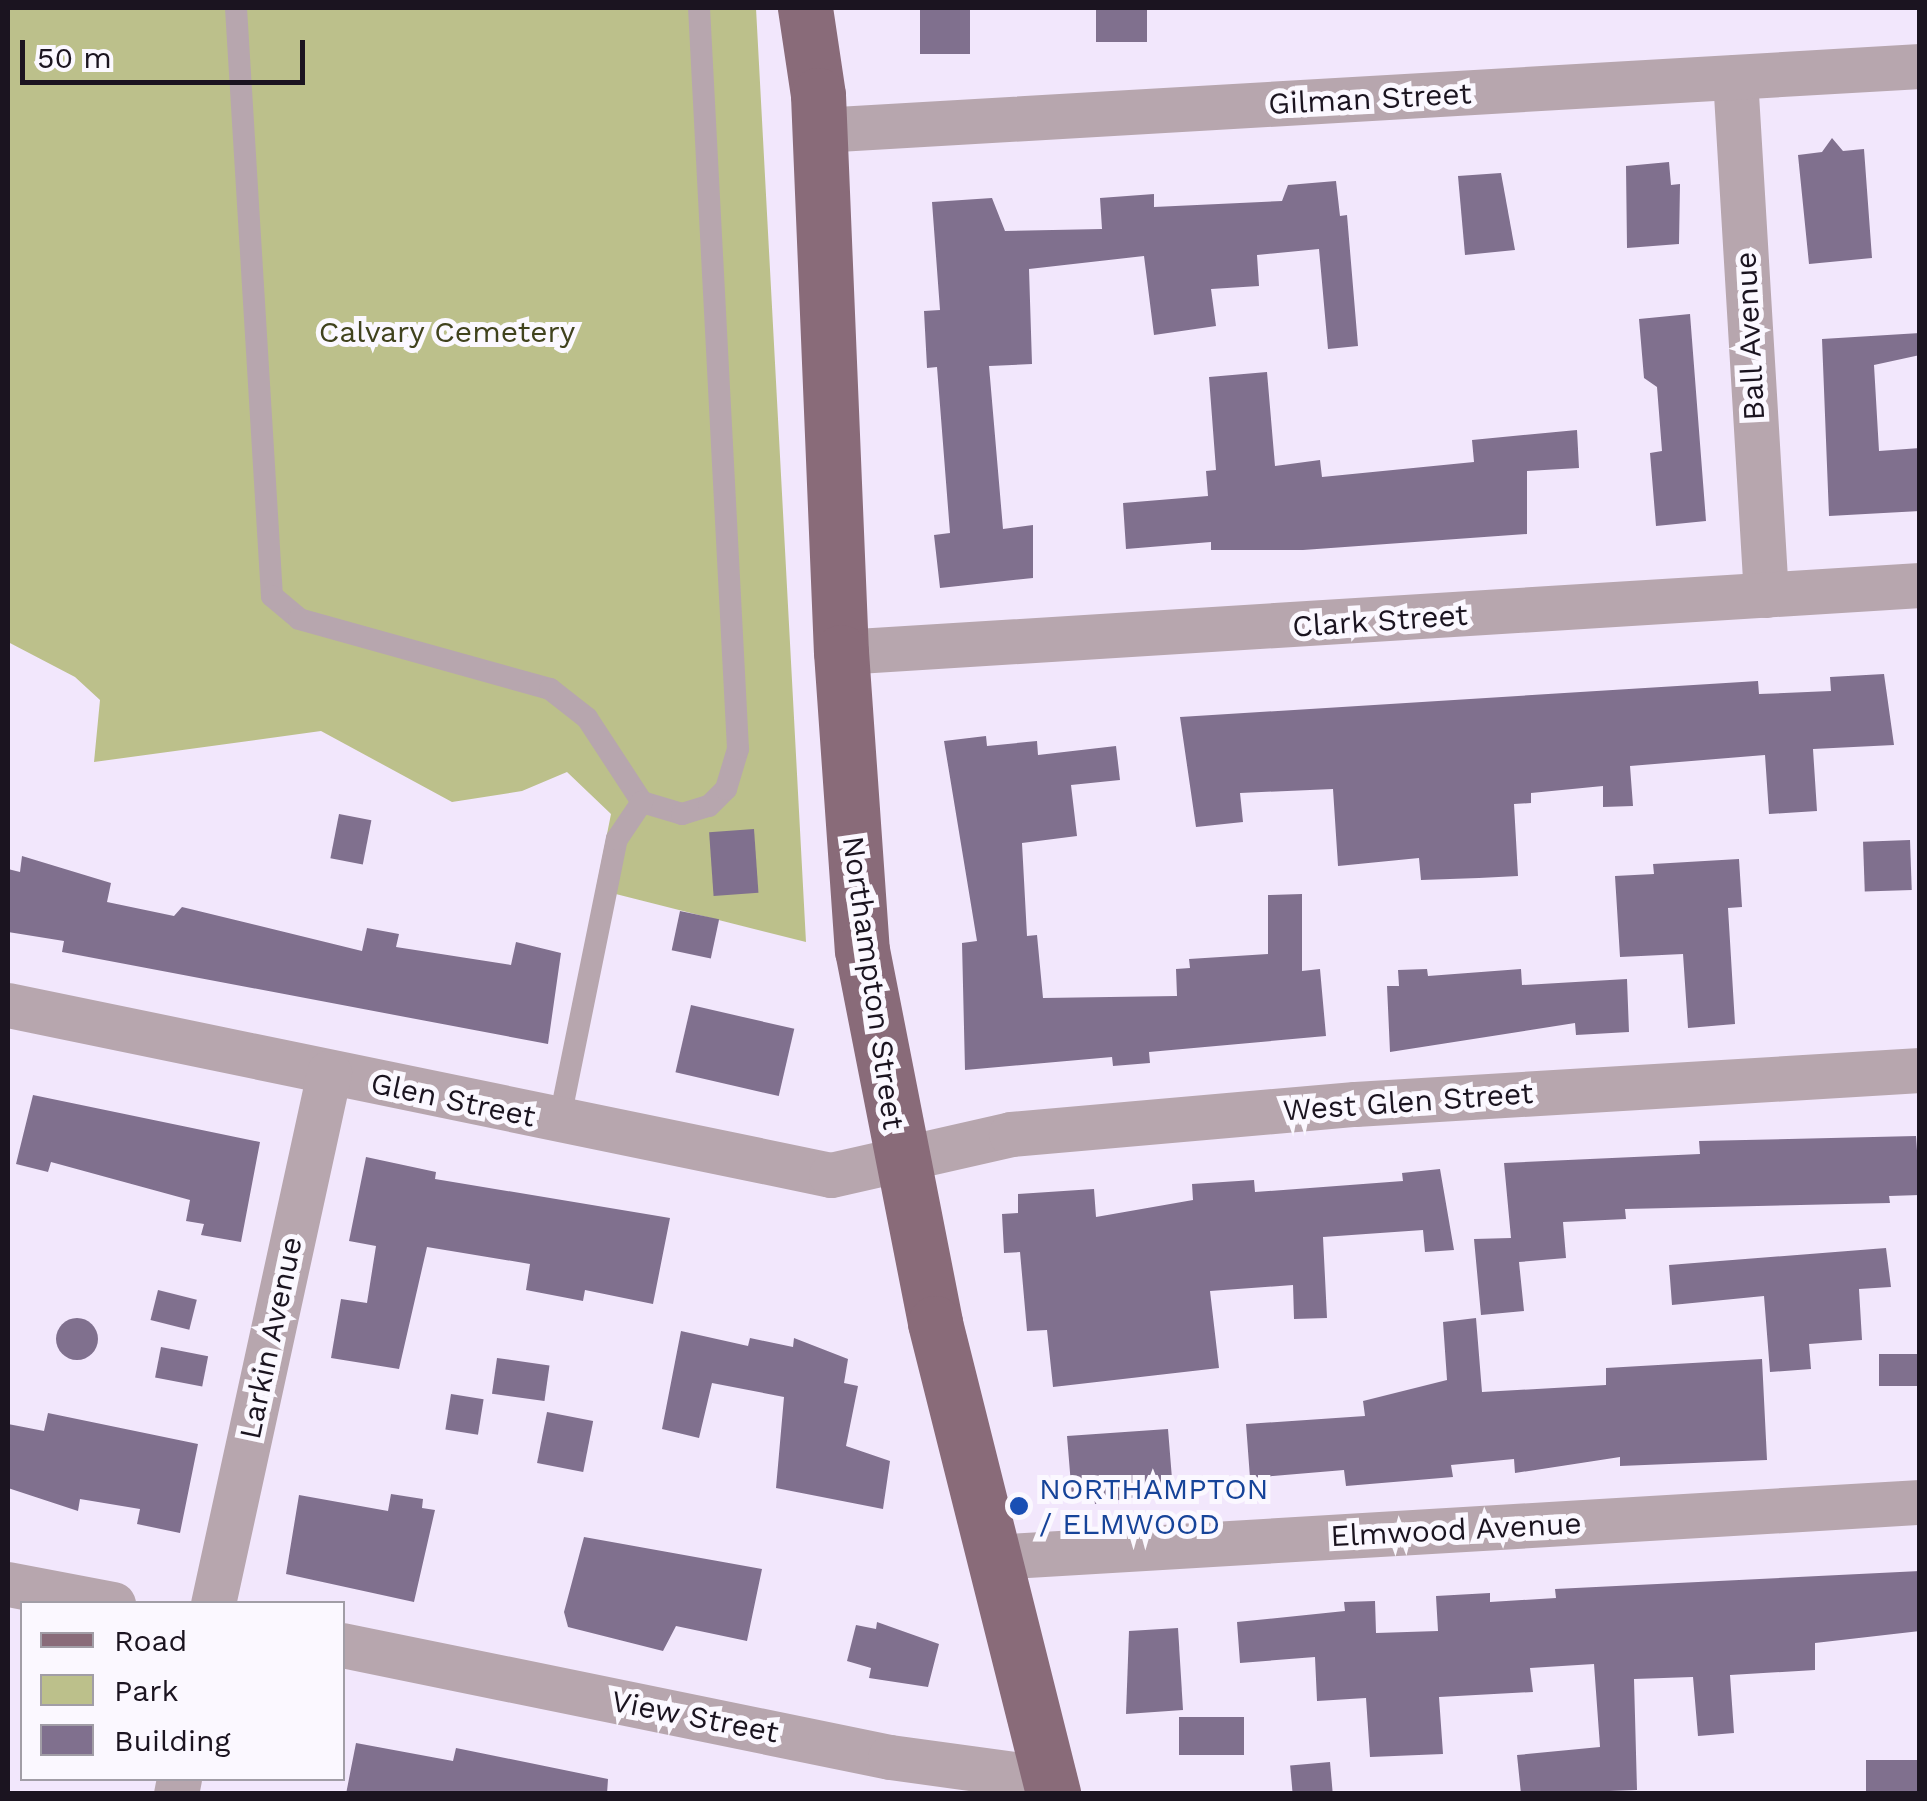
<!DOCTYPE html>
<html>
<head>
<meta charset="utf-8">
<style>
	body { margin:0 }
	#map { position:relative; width:1927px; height:1801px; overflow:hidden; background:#f2e7fc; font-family:"Work Sans",sans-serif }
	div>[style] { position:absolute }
	.green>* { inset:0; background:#bcc08b }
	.building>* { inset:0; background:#80708e; transform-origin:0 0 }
	.round { border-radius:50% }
	.lane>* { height:22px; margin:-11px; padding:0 11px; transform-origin:11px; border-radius:11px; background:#b7a6ae }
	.street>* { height:45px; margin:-22.5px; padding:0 22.5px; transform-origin:22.5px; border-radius:22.5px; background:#b7a6ae }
	.primary>* { height:55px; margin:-27.5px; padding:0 27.5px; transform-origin:27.5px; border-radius:27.5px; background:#896b79 }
	.dots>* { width:28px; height:28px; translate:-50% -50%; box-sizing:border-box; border:5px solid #fbf8ff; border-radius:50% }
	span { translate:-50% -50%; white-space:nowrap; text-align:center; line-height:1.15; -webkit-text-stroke:10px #fbf8ff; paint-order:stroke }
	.street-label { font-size:30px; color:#1b1420 }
	.park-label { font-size:30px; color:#40421d }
	.transit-label { font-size:30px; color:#164399 }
	.left { translate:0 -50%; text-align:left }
	.frame { position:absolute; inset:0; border:10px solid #1b1420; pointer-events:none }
	.legend { position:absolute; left:20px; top:1601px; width:325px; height:180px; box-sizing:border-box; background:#fbf8ff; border:2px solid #a19da6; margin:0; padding:12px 18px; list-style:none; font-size:30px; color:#1b1420 }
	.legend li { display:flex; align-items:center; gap:20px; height:50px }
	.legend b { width:50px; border:2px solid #a19da6 }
	.scale { position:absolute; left:20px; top:40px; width:285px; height:45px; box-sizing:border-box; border:5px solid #1b1420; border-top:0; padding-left:12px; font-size:30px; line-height:35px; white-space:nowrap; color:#1b1420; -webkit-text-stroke:8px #fbf8ff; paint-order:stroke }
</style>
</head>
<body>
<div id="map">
	<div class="green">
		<div style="clip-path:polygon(8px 8px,756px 8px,806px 942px,596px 889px,611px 814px,567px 772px,522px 791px,452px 802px,321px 731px,94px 762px,100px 700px,75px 677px,8px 642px)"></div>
	</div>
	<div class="building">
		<div style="left:920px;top:8px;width:50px;height:46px"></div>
		<div style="left:1096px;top:8px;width:51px;height:34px"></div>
		<div style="clip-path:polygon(1832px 138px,1843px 151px,1864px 149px,1872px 258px,1809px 264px,1798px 155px,1822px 152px)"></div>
		<div style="clip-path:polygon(1669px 162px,1671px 185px,1680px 184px,1679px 244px,1627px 248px,1626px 166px)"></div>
		<div style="clip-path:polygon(1501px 173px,1515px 250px,1465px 255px,1458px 176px)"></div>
		<div style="clip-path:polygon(1336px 181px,1340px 216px,1347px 215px,1358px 346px,1328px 349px,1319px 249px,1257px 255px,1259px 286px,1211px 289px,1216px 326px,1154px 335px,1144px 256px,1029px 269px,1032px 364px,989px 366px,1003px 529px,1033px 525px,1033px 578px,940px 588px,934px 535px,950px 533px,937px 367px,927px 368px,924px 311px,940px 310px,932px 202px,992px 198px,1005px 231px,1102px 229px,1100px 198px,1154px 194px,1154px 207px,1282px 201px,1288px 185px)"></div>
		<div style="clip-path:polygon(1690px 314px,1706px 521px,1656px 526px,1650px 453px,1662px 451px,1657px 387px,1644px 378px,1639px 319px)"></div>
		<div style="clip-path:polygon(1920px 333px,1920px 355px,1874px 365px,1879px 451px,1920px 448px,1920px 511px,1829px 516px,1822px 339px)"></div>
		<div style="clip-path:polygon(1267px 372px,1275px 466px,1320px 460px,1322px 477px,1474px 462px,1472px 440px,1577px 430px,1579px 468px,1527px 471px,1527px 534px,1303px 550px,1211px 550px,1211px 542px,1126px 549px,1123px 503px,1208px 496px,1206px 471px,1216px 470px,1209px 377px)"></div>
		<div style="clip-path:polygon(1884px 674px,1894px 745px,1813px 749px,1817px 811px,1769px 814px,1765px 755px,1630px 766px,1633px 806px,1603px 807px,1603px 786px,1531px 793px,1531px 803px,1514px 804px,1518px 876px,1479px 878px,1421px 880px,1419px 858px,1338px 866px,1333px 789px,1240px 793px,1243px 822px,1196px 827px,1180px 717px,1758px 681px,1759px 694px,1831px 691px,1830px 677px)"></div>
		<div style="clip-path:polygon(986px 736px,987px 746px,1037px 741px,1038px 755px,1116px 746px,1120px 780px,1071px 785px,1077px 836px,1022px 843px,1027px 936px,1037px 935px,1043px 998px,1177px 996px,1176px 969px,1190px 968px,1189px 959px,1268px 954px,1268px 895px,1302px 894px,1302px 971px,1320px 969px,1326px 1036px,1149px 1052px,1150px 1063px,1113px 1066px,1112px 1057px,965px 1070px,962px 943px,977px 941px,944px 741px)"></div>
		<div style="left:339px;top:814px;width:33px;height:45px;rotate:11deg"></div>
		<div style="left:754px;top:829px;width:64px;height:45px;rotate:86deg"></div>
		<div style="left:1910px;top:840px;width:50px;height:47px;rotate:88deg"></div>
		<div style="clip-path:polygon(22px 856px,111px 883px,107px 902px,174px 916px,182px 907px,362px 951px,367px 928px,399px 934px,396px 947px,511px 965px,516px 942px,561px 953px,548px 1044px,62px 952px,64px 941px,8px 932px,8px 869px,20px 872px)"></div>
		<div style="clip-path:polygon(1739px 859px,1742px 907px,1728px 908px,1735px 1024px,1688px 1028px,1683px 954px,1620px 957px,1615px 876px,1654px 874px,1653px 864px)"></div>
		<div style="left:680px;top:911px;width:40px;height:40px;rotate:12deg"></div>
		<div style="clip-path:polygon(1427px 969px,1428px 976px,1521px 969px,1522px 985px,1627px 979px,1629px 1032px,1576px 1035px,1575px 1023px,1390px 1052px,1387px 986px,1399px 986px,1398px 970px)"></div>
		<div style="left:691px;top:1005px;width:106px;height:69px;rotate:13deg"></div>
		<div style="clip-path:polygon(33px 1095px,260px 1142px,241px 1242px,201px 1235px,204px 1224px,186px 1221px,190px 1200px,51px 1162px,48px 1172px,16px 1164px)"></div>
		<div style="clip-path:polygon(1916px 1136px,1920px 1195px,1889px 1196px,1890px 1203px,1625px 1209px,1626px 1219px,1563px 1222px,1566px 1258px,1519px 1262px,1524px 1311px,1481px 1315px,1474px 1239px,1511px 1238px,1504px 1163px,1700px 1154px,1699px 1141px)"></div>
		<div style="clip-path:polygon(366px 1157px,436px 1172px,435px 1179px,670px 1218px,653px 1304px,585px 1290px,583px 1301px,526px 1290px,530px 1264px,427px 1247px,399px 1369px,331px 1358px,341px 1299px,367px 1303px,376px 1246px,349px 1241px)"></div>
		<div style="clip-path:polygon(1440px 1169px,1454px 1250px,1425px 1252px,1423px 1230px,1323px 1237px,1327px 1318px,1294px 1319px,1293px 1285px,1210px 1291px,1219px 1368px,1053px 1387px,1047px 1330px,1027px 1331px,1020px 1252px,1004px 1253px,1002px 1214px,1018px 1213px,1018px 1194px,1094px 1189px,1096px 1217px,1193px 1200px,1192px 1184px,1254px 1180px,1255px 1192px,1403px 1181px,1402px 1173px)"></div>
		<div style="clip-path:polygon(1886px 1248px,1891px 1287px,1859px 1289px,1862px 1340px,1809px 1344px,1811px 1369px,1770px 1372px,1764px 1296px,1672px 1305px,1669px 1265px)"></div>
		<div style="left:158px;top:1290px;width:40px;height:31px;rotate:14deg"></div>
		<div class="round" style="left:56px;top:1318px;width:42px;height:42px"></div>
		<div style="clip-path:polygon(1476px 1318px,1482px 1392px,1606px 1385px,1606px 1368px,1762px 1359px,1767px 1460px,1620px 1466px,1620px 1457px,1515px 1473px,1514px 1459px,1451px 1465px,1453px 1477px,1346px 1486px,1344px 1470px,1250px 1478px,1246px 1424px,1365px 1416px,1363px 1401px,1447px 1380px,1443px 1322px)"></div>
		<div style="clip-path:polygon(681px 1331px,748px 1346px,750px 1338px,793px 1347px,794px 1338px,848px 1359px,844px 1383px,858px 1386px,846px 1446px,890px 1461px,883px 1509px,776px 1488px,784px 1397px,712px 1383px,699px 1438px,662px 1429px)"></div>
		<div style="left:161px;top:1347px;width:48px;height:31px;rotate:11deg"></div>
		<div style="left:1920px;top:1354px;width:32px;height:41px;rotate:90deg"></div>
		<div style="left:497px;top:1358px;width:53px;height:36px;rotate:8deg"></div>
		<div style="left:451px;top:1394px;width:33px;height:36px;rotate:9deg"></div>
		<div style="left:547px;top:1412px;width:47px;height:52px;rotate:11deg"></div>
		<div style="clip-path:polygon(48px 1413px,198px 1444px,180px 1533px,137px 1524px,140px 1509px,80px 1499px,78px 1511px,8px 1488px,8px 1424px,44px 1431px)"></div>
		<div style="clip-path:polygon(1168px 1429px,1173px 1491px,1095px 1504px,1094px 1496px,1072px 1497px,1067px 1436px)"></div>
		<div style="clip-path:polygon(391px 1494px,423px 1499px,422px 1508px,435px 1510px,414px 1602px,286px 1574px,299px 1495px,388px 1511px)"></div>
		<div style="clip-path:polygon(584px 1537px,762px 1569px,747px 1641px,676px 1626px,663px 1651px,568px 1627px,564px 1612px)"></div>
		<div style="clip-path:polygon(1920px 1571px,1920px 1631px,1815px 1643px,1815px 1670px,1730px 1675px,1734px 1733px,1698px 1736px,1693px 1677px,1634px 1679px,1637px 1790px,1521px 1794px,1517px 1755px,1600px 1747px,1594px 1664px,1530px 1668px,1533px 1692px,1439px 1697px,1443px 1754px,1370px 1757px,1366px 1698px,1317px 1701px,1315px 1657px,1240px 1663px,1237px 1622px,1345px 1611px,1344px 1602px,1375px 1601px,1376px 1633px,1438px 1631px,1436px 1596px,1490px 1593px,1490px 1602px,1556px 1598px,1555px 1589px)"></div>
		<div style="clip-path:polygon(877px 1622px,939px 1644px,928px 1687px,869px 1678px,871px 1668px,847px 1661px,856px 1625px,876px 1629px)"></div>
		<div style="clip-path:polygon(1178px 1628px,1183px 1710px,1126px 1714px,1129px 1631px)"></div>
		<div style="left:1179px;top:1717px;width:65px;height:38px"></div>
		<div style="clip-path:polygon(356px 1743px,453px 1761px,456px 1748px,608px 1779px,607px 1794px,346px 1794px)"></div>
		<div style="left:1920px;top:1760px;width:34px;height:54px;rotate:90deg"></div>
		<div style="left:1330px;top:1762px;width:32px;height:40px;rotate:85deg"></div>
	</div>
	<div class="lane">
		<div style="left:236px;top:8px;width:589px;rotate:86.5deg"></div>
		<div style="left:272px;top:596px;width:35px;rotate:40deg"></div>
		<div style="left:299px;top:619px;width:261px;rotate:15.6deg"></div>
		<div style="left:550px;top:689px;width:47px;rotate:38.1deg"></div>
		<div style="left:587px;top:718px;width:100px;rotate:56.8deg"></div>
		<div style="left:642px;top:802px;width:42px;rotate:16.7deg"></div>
		<div style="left:682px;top:814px;width:28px;rotate:-17deg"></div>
		<div style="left:709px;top:806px;width:24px;rotate:-45deg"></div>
		<div style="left:726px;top:789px;width:42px;rotate:-73.3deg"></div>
		<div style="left:738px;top:749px;width:742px;rotate:-93.01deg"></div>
		<div style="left:559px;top:1123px;width:290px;rotate:-78.5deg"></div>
		<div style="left:617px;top:839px;width:45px;rotate:-56deg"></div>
	</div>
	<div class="street">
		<div style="left:1735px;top:77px;width:519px;rotate:86.58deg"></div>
		<div style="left:820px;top:130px;width:1102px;rotate:-3.33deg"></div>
		<div style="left:841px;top:652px;width:1081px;rotate:-3.55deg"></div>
		<div style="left:8px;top:1005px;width:840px;rotate:11.67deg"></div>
		<div style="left:831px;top:1175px;width:185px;rotate:-12.8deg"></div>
		<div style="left:1011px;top:1134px;width:345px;rotate:-5deg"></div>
		<div style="left:1355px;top:1104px;width:566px;rotate:-3.44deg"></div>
		<div style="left:993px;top:1557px;width:929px;rotate:-3.4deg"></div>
		<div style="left:8px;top:1584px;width:107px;rotate:10.8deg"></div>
		<div style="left:213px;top:1604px;width:544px;rotate:-77.68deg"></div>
		<div style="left:342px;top:1645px;width:559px;rotate:11.55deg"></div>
		<div style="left:890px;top:1757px;width:162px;rotate:7.8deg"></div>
		<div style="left:176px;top:1794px;width:16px;rotate:-79deg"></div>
	</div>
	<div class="primary">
		<div style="left:805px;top:8px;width:88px;rotate:81.5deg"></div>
		<div style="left:818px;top:95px;width:557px;rotate:87.64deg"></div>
		<div style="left:841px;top:652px;width:299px;rotate:86deg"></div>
		<div style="left:862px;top:950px;width:380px;rotate:78.9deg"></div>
		<div style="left:935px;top:1323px;width:486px;rotate:75.9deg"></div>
	</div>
	<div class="dots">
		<div style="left:1019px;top:1506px;background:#1a4fb4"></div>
	</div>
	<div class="street-label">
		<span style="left:1370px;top:99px;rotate:-3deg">Gilman Street</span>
		<span style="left:1750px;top:336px;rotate:-93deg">Ball Avenue</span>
		<span style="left:1380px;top:621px;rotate:-4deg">Clark Street</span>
		<span style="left:873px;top:983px;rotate:82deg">Northampton Street</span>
		<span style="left:453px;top:1100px;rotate:12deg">Glen Street</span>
		<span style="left:1408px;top:1102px;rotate:-4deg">West Glen Street</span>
		<span style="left:271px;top:1338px;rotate:-78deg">Larkin Avenue</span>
		<span style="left:1456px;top:1530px;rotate:-3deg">Elmwood Avenue</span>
		<span style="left:695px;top:1717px;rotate:11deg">View Street</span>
	</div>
	<div class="park-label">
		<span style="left:447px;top:332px">Calvary Cemetery</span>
	</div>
	<div class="transit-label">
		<span class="left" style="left:1039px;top:1506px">NORTHAMPTON<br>/ ELMWOOD</span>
	</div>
	<div class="frame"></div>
	<ul class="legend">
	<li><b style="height:12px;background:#896b79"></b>Road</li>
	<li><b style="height:28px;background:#bcc08b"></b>Park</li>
	<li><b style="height:28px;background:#80708e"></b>Building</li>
	</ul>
	<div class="scale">50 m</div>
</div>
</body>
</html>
